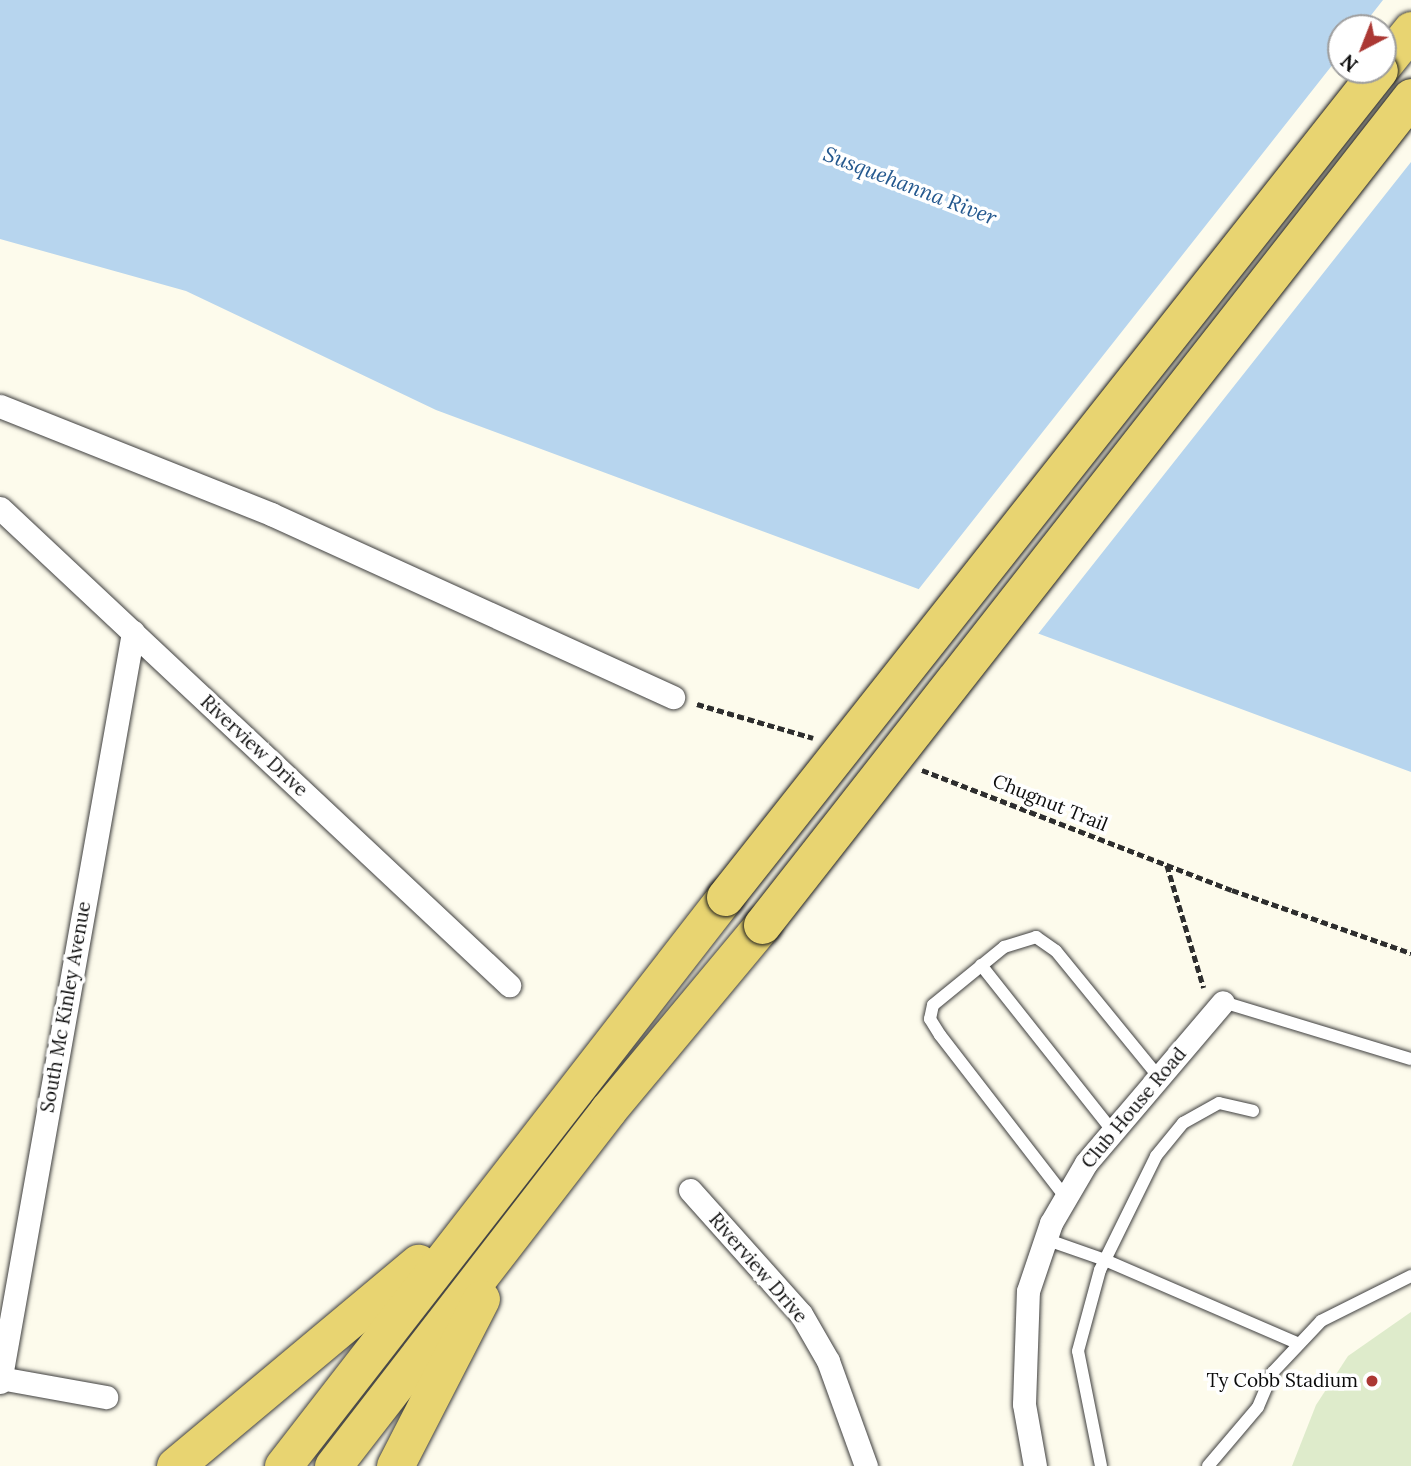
<!DOCTYPE html>
<html>
<head>
<meta charset="utf-8">
<style>
	body { margin:0 }
	#map { position:relative; width:1411px; height:1466px; overflow:hidden; background:#fdfbec; font-family:Lora,serif }
	div>[style] { position:absolute }
	.pitch>* { inset:0; background:#deebcb }
	.water>* { inset:0; background:#b7d5ee }
	.pier>* { inset:0; background:#fdfbec }
	.path>* { height:4.5px; margin-top:-2.25px; transform-origin:0; background:repeating-linear-gradient(90deg,#2e2e2e 0 7px,transparent 0 10.5px) }
	.roads { filter:drop-shadow(0 0 2px #3f3f3f) drop-shadow(0 0 2px #3f3f3f) }
	.service>* { height:12px; margin:-6px; padding:0 6px; transform-origin:6px; border-radius:6px; background:#fff }
	.minor>* { height:23px; margin:-11.5px; padding:0 11.5px; transform-origin:11.5px; border-radius:11.5px; background:#fff }
	.primary>* { height:37px; margin:-18.5px; padding:0 18.5px; transform-origin:18.5px; border-radius:18.5px; background:#e8d471 }
	.bridges { filter:drop-shadow(0 0 2px #1d1d1d) drop-shadow(0 0 2px #1d1d1d) }
	.primary-bridge>* { height:37px; margin:-18.5px; padding:0 18.5px; transform-origin:18.5px; border-radius:18.5px; background:#e8d471 }
	.dots>* { width:19px; height:19px; translate:-50% -50%; box-sizing:border-box; border:4px solid #fff; border-radius:50% }
	span { translate:-50% -50%; white-space:nowrap; text-align:center; line-height:1.15; -webkit-text-stroke:7px #fff; paint-order:stroke }
	.street-label { font-size:19px; color:#0c0c0c }
	.poi-label { font-size:19px; color:#0c0c0c }
	.right { translate:-100% -50%; text-align:right }
	.water-label { font-size:21px; color:#24588e; font-style:italic }
	.north { position:absolute; left:1327px; top:14px; width:70px; height:70px; box-sizing:border-box; background:#fff; border:2px solid #9e9e9e; border-radius:50%; rotate:222deg; font-size:19px; font-weight:700; line-height:28px; text-align:center; color:#0c0c0c }
	.north::after { content:''; display:block; margin:auto; width:24px; height:32px; background:#ab3834; clip-path:polygon(50% 0,100% 100%,50% 72%,0 100%) }
</style>
</head>
<body>
<div id="map">
	<div class="pitch">
		<div style="clip-path:polygon(1411px 1312px,1411px 1466px,1292px 1466px,1316px 1405px,1348px 1356px)"></div>
	</div>
	<div class="water">
		<div style="clip-path:polygon(evenodd,0 0,1411px 0,1411px 772px,436px 410px,186px 291px,0 239px,0 0,1341px 28px,1383px 28px,1383px 70px,1341px 70px,1341px 28px)"></div>
	</div>
	<div class="pier">
		<div style="clip-path:polygon(1383px 0,1411px 0,1411px 162px,1038px 634px,918px 590px,1341px 54px,1341px 70px,1383px 70px,1383px 28px,1361px 28px)"></div>
	</div>
	<div class="path">
		<div style="left:697px;top:704px;width:121px;rotate:16.3deg"></div>
		<div style="left:922px;top:770px;width:332px;rotate:21.2deg"></div>
		<div style="left:1232px;top:890px;width:190px;rotate:19.4deg"></div>
		<div style="left:1167px;top:865px;width:128px;rotate:73.3deg"></div>
	</div>
	<div class="roads">
		<div class="service">
			<div style="left:981px;top:965px;width:211px;rotate:51.6deg"></div>
			<div style="left:1223px;top:1002px;width:196px;rotate:16.9deg"></div>
			<div style="left:1066px;top:1198px;width:206px;rotate:-127.7deg"></div>
			<div style="left:940px;top:1035px;width:19px;rotate:-122deg"></div>
			<div style="left:930px;top:1019px;width:14px;rotate:-78deg"></div>
			<div style="left:933px;top:1005px;width:92px;rotate:-39.2deg"></div>
			<div style="left:1004px;top:947px;width:34px;rotate:-17deg"></div>
			<div style="left:1036px;top:937px;width:24px;rotate:35deg"></div>
			<div style="left:1056px;top:951px;width:161px;rotate:50.8deg"></div>
			<div style="left:1045px;top:1239px;width:64px;rotate:19.3deg"></div>
			<div style="left:1105px;top:1260px;width:211px;rotate:23.4deg"></div>
			<div style="left:1101px;top:1466px;width:117px;rotate:-101.3deg"></div>
			<div style="left:1078px;top:1351px;width:84px;rotate:-74.8deg"></div>
			<div style="left:1100px;top:1270px;width:127px;rotate:-63.8deg"></div>
			<div style="left:1156px;top:1156px;width:43px;rotate:-50.7deg"></div>
			<div style="left:1183px;top:1123px;width:41px;rotate:-29.1deg"></div>
			<div style="left:1219px;top:1103px;width:35px;rotate:13deg"></div>
			<div style="left:1208px;top:1466px;width:77px;rotate:-49.7deg"></div>
			<div style="left:1258px;top:1407px;width:38px;rotate:-67deg"></div>
			<div style="left:1273px;top:1372px;width:70px;rotate:-46.7deg"></div>
			<div style="left:1321px;top:1321px;width:101px;rotate:-26.6deg"></div>
		</div>
		<div class="minor">
			<div style="left:0;top:406px;width:292px;rotate:21.7deg"></div>
			<div style="left:271px;top:514px;width:442px;rotate:24.5deg"></div>
			<div style="left:0;top:508px;width:698px;rotate:43.14deg"></div>
			<div style="left:690px;top:1190px;width:166px;rotate:48.2deg"></div>
			<div style="left:801px;top:1314px;width:54px;rotate:60.1deg"></div>
			<div style="left:828px;top:1361px;width:112px;rotate:70.1deg"></div>
			<div style="left:0;top:1378px;width:108px;rotate:10.2deg"></div>
			<div style="left:0;top:1382px;width:762px;rotate:-79.94deg"></div>
			<div style="left:1035px;top:1466px;width:63px;rotate:-100.1deg"></div>
			<div style="left:1024px;top:1404px;width:113px;rotate:-88deg"></div>
			<div style="left:1028px;top:1291px;width:72px;rotate:-71.3deg"></div>
			<div style="left:1051px;top:1223px;width:69px;rotate:-59.7deg"></div>
			<div style="left:1086px;top:1163px;width:211px;rotate:-49.6deg"></div>
		</div>
		<div class="primary">
			<div style="left:1383px;top:65px;width:45px;rotate:-51.3deg"></div>
			<div style="left:175px;top:1466px;width:317px;rotate:-39.9deg"></div>
			<div style="left:283px;top:1466px;width:721px;rotate:-52.16deg"></div>
			<div style="left:333px;top:1466px;width:450px;rotate:-52.3deg"></div>
			<div style="left:608px;top:1110px;width:241px;rotate:-50.2deg"></div>
			<div style="left:395px;top:1466px;width:188px;rotate:-62.8deg"></div>
		</div>
	</div>
	<div class="bridges">
		<div class="primary-bridge">
			<div style="left:725px;top:897px;width:1054px;rotate:-51.66deg"></div>
			<div style="left:762px;top:925px;width:1052px;rotate:-51.91deg"></div>
		</div>
	</div>
	<div class="dots">
		<div style="left:1372px;top:1381px;background:#ab3834"></div>
	</div>
	<div class="street-label">
		<span style="left:254px;top:746px;rotate:43deg">Riverview Drive</span>
		<span style="left:1050px;top:803px;rotate:22deg">Chugnut Trail</span>
		<span style="left:66px;top:1007px;rotate:-80deg">South Mc Kinley Avenue</span>
		<span style="left:1134px;top:1108px;rotate:-50deg">Club House Road</span>
		<span style="left:758px;top:1268px;rotate:49deg">Riverview Drive</span>
	</div>
	<div class="poi-label">
		<span class="right" style="left:1358px;top:1381px">Ty Cobb Stadium</span>
	</div>
	<div class="water-label">
		<span style="left:910px;top:186px;rotate:21deg">Susquehanna River</span>
	</div>
	<div class="north">N</div>
</div>
</body>
</html>
